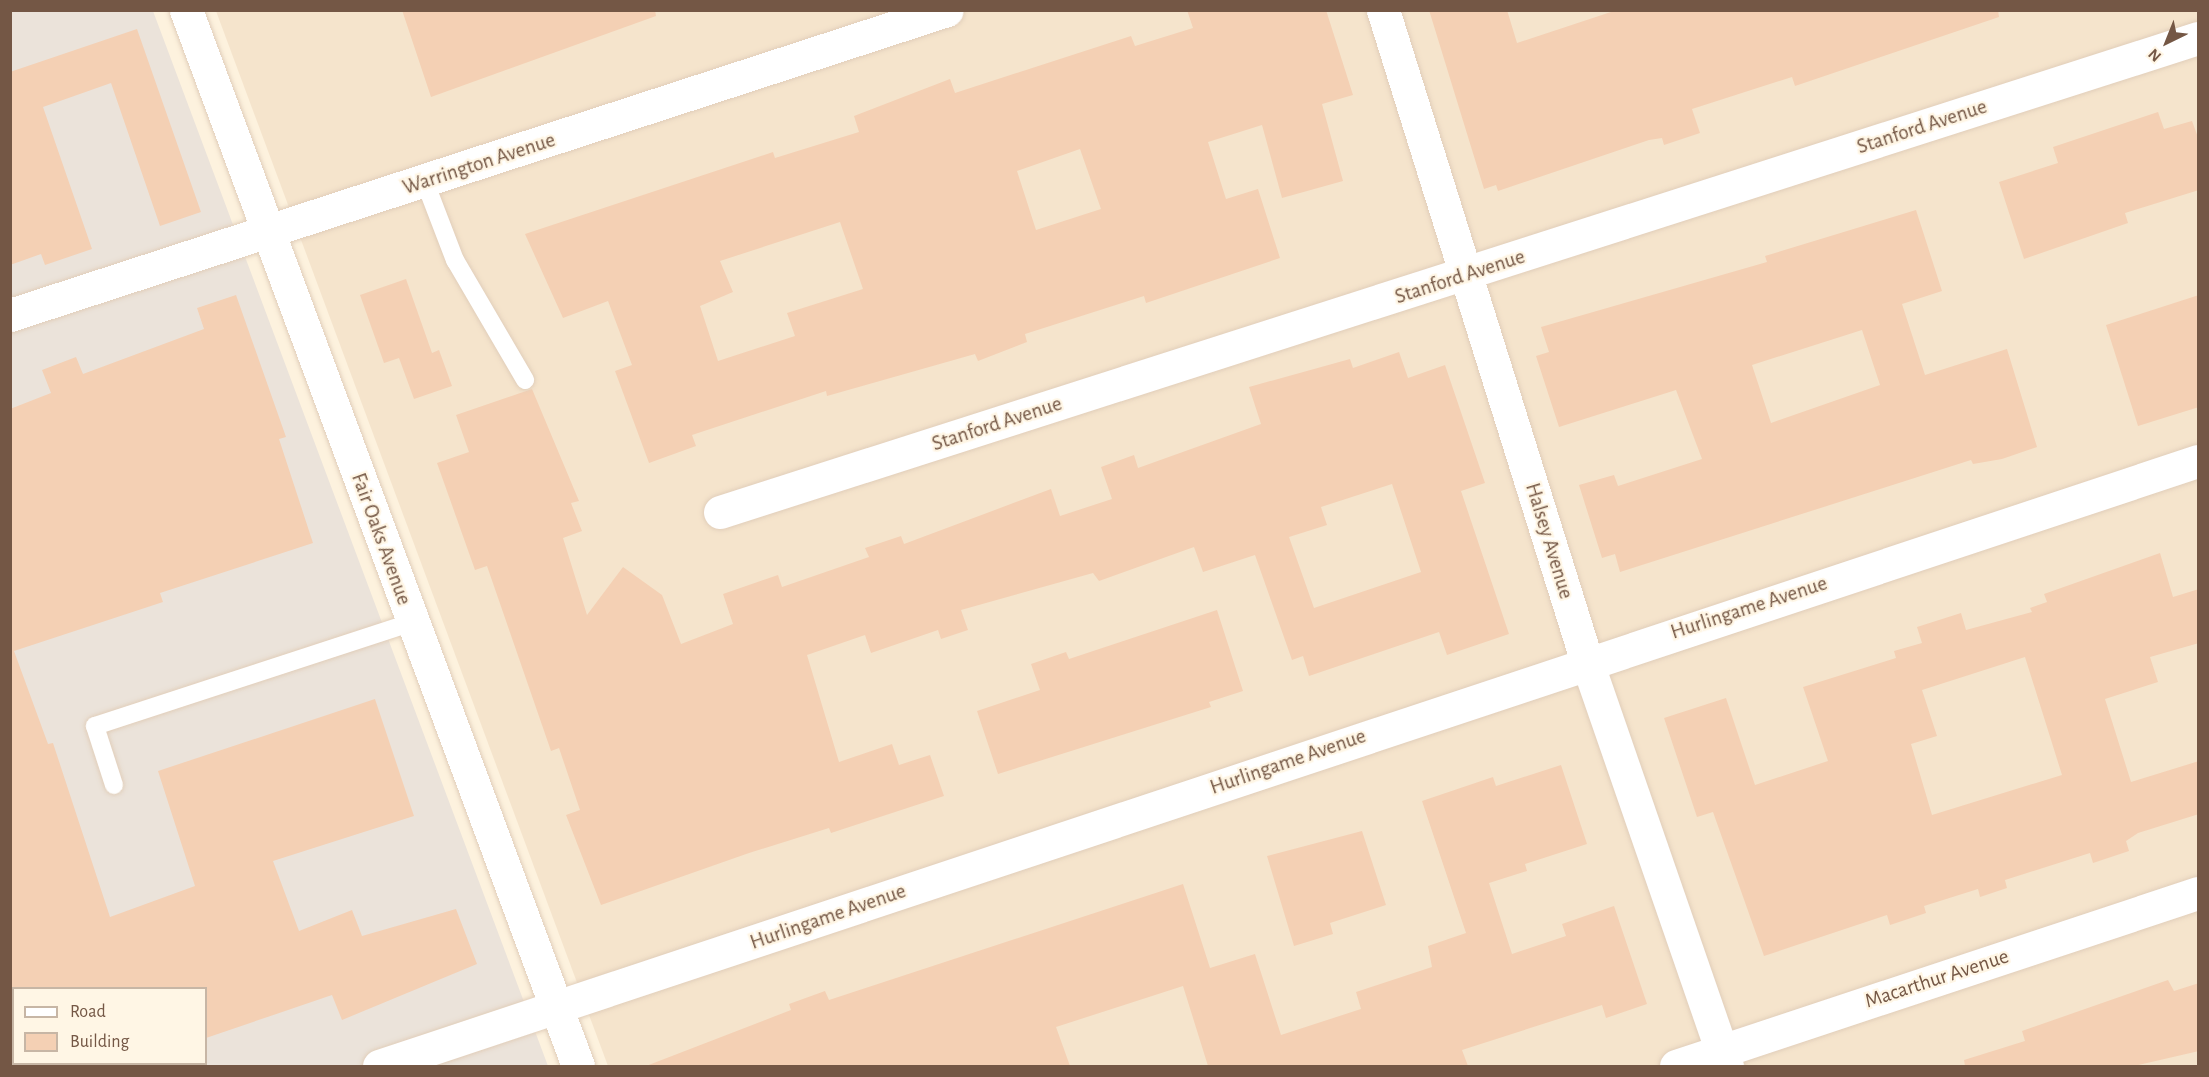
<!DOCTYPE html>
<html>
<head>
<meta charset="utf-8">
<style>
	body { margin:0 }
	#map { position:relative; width:2209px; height:1077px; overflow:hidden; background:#fdf2de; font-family:"Alegreya Sans",sans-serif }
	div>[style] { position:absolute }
	.residential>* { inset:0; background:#f5e4cc }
	.industrial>* { inset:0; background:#ebe3da }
	.building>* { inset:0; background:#f4d0b4 }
	.roads { filter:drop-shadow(0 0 2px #e1ceba) drop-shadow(0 0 2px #e1ceba) }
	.lane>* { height:18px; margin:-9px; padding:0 9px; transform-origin:9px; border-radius:9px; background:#fff }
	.street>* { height:33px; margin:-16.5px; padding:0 16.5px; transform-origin:16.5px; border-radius:16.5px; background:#fff }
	span { translate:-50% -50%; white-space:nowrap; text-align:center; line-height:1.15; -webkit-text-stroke:4.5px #fff6e5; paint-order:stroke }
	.street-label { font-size:21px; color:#745745 }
	.frame { position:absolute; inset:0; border:12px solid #745745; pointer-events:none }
	.legend { position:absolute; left:12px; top:987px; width:195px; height:78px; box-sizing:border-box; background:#fff6e5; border:2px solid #c7b6a5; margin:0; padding:8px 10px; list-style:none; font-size:18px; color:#745745 }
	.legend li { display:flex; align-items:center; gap:12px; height:30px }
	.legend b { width:30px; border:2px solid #c7b6a5 }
	.north { position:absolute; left:2137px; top:12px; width:60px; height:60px; -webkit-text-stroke:4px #fff6e5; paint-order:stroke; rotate:223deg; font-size:16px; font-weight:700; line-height:24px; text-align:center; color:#745745 }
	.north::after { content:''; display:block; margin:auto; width:21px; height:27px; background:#745745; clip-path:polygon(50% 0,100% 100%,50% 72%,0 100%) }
</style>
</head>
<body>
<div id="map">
	<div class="residential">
		<div style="clip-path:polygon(216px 11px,2198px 11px,2198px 1066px,608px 1066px)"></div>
	</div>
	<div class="industrial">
		<div style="clip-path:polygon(evenodd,10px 11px,153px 11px,548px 1066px,11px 1066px,10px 11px,14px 988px,206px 988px,206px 1064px,14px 1064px,14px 988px)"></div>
	</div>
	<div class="building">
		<div style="clip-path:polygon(402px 10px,655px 10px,656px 16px,431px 97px)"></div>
		<div style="clip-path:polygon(evenodd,1187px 10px,1326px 10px,1353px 95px,1322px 104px,1343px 181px,1282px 198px,1262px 125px,1208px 142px,1226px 199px,1258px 189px,1280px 258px,1146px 303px,1144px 296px,1025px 334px,1027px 342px,978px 361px,975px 354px,827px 396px,826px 391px,692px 435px,696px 446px,649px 463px,615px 371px,632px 365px,608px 301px,563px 318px,525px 234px,773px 152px,775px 158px,859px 132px,854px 116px,950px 79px,955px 93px,1131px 36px,1135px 46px,1193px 28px,1187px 10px,1080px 149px,1101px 209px,1036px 230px,1017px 171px,1080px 149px,1187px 10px,840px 222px,863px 289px,787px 313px,795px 336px,718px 361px,700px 306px,733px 292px,720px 261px,840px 222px)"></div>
		<div style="clip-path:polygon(1429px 10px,1507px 10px,1517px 43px,1617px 10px,1998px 10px,1999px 17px,1795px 86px,1792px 77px,1692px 109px,1700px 133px,1664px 145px,1662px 138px,1649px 140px,1498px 191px,1496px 185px,1484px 189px)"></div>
		<div style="clip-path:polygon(137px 29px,201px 212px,160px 226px,111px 83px,43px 107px,92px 249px,45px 265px,41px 254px,10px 265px,10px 72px)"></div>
		<div style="clip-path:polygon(2158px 112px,2164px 129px,2192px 121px,2199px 140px,2199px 190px,2125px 213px,2128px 223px,2024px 259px,1999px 182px,2058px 163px,2053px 147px)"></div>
		<div style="clip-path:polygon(evenodd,1916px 210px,1942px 291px,1902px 304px,1925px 375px,2007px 349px,2037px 447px,2002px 459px,1973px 464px,1971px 460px,1620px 572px,1615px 554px,1602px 558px,1579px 485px,1614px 475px,1618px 486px,1702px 459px,1676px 390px,1559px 427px,1536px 356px,1549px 352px,1541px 327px,1767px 262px,1765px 256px,1916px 210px,1862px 330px,1880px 385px,1771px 423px,1752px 365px,1862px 330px)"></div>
		<div style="clip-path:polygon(406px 279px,432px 353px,439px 350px,452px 386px,414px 399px,399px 358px,384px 363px,360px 295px)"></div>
		<div style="clip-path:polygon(236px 295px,286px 437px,279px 439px,313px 543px,160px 593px,163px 602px,14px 651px,48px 744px,53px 743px,110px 917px,195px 886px,158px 771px,375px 699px,414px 816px,273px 861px,299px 931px,352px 910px,362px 936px,456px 909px,477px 964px,342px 1020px,332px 995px,206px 1038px,206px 988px,10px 988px,10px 409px,51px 393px,42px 370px,76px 357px,83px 374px,204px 329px,197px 308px)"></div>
		<div style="clip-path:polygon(2199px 295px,2199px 407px,2138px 426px,2106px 325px)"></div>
		<div style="clip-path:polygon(evenodd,1399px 352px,1408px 378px,1445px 365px,1485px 483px,1461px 491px,1509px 634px,1447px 655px,1439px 632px,1309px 676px,1303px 656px,1292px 660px,1255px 555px,1203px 572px,1194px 547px,1099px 581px,1093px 573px,961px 610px,968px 630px,941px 639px,938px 630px,871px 653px,865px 635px,807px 655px,839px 762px,892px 744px,899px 765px,930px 755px,944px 796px,831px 833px,829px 828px,749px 853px,601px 905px,566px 815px,580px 810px,559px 748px,551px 751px,487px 566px,475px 570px,437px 463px,469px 452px,456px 415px,532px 389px,579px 501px,571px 503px,582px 531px,563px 538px,587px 615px,623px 567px,662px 595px,681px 644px,733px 624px,723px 594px,778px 575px,782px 587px,869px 557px,865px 548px,901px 536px,904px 544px,1051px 489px,1060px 516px,1112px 499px,1101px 467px,1134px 455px,1138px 468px,1261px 424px,1249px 387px,1350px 359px,1353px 368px,1399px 352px,1392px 484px,1421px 572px,1314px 608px,1289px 537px,1327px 525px,1321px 507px,1392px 484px)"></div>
		<div style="clip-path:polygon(evenodd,2160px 553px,2173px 597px,2199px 589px,2199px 643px,2150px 657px,2158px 682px,2105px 699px,2131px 782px,2199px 761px,2199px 814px,2138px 833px,2126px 841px,2129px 851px,2093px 863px,2090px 853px,2005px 880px,2007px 888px,1980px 897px,1978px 889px,1924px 906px,1926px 913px,1890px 925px,1887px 915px,1764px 956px,1713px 812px,1697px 817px,1664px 718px,1726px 698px,1755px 785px,1828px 761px,1803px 687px,1896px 658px,1894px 651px,1922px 643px,1917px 627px,1961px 613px,1966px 630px,2032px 612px,2030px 608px,2047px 602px,2044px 594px,2160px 553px,2025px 657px,2062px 775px,1932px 815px,1911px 744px,1937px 736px,1922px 690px,2025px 657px)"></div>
		<div style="clip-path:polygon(1217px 610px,1243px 691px,1209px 702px,1211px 707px,998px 774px,977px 711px,1040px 690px,1031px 664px,1066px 652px,1069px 659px)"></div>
		<div style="clip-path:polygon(1561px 765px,1587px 844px,1525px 864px,1527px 871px,1489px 883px,1512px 954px,1566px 936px,1562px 924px,1614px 906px,1647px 1004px,1606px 1018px,1602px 1005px,1462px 1050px,1468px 1066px,1208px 1066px,1183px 986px,1056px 1027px,1070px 1066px,646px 1066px,791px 1010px,789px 1004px,825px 991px,829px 1000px,1183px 884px,1210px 968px,1255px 954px,1281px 1035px,1361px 1009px,1356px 992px,1432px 967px,1428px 946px,1466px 933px,1422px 801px,1493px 777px,1496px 786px)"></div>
		<div style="clip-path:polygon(1362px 831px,1386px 905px,1330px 923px,1333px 934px,1294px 946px,1267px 856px)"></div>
		<div style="clip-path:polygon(2168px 980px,2174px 991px,2199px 983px,2199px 1051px,2134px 1066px,1965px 1066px,1964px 1060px,2025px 1041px,2022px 1031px)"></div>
	</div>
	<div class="roads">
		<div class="lane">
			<div style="left:425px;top:182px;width:84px;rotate:69deg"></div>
			<div style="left:455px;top:260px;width:139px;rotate:59.7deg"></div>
			<div style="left:114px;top:785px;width:62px;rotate:-107.9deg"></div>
			<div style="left:95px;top:726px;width:332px;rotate:-18.1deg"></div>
		</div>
		<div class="street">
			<div style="left:186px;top:10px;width:1126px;rotate:69.63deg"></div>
			<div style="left:1383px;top:10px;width:683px;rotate:72.63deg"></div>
			<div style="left:1587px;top:662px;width:428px;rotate:70.9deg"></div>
			<div style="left:10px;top:315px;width:985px;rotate:-18.03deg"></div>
			<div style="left:720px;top:512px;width:1552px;rotate:-17.78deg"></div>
			<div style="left:379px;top:1066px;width:1917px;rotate:-18.4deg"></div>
			<div style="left:1676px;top:1066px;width:550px;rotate:-18.34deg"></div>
		</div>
	</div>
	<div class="street-label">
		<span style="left:1922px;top:127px;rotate:-18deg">Stanford Avenue</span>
		<span style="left:479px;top:164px;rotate:-18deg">Warrington Avenue</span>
		<span style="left:1460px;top:277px;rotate:-18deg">Stanford Avenue</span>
		<span style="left:997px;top:424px;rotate:-18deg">Stanford Avenue</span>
		<span style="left:381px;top:539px;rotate:70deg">Fair Oaks Avenue</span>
		<span style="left:1549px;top:541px;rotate:73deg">Halsey Avenue</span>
		<span style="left:1749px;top:608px;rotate:-18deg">Hurlingame Avenue</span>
		<span style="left:1288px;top:762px;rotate:-19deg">Hurlingame Avenue</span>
		<span style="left:828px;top:917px;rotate:-19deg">Hurlingame Avenue</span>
		<span style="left:1937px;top:979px;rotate:-18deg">Macarthur Avenue</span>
	</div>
	<div class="frame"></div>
	<ul class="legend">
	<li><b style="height:8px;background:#fff"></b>Road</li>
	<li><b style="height:16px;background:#f4d0b4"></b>Building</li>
	</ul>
	<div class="north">N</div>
</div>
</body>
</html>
